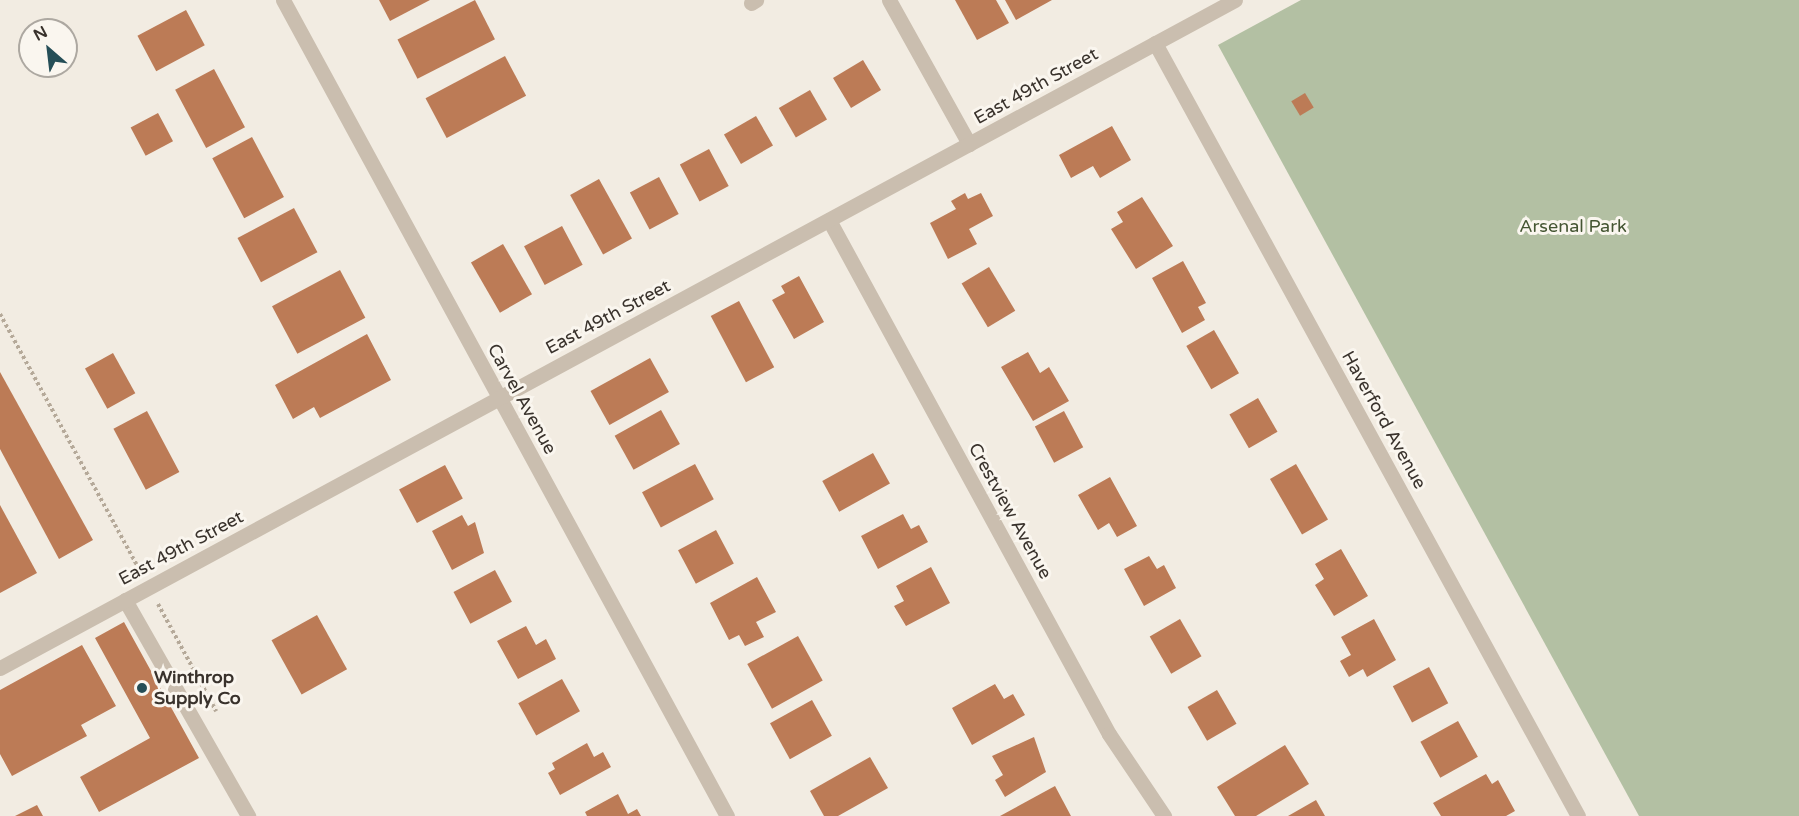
<!DOCTYPE html>
<html>
<head>
<meta charset="utf-8">
<style>
	body { margin:0 }
	#map { position:relative; width:1799px; height:816px; overflow:hidden; background:#f2ece2; font-family:"Varela Round",sans-serif }
	div>[style] { position:absolute }
	.green>* { inset:0; background:#b3c0a3 }
	.building>* { inset:0; background:#bc7b56; transform-origin:0 0 }
	.path>* { height:4px; margin-top:-2px; transform-origin:0; background:repeating-linear-gradient(90deg,#b5a999 0 3px,transparent 0 6px) }
	.minor>* { height:15px; margin:-7.5px; padding:0 7.5px; transform-origin:7.5px; border-radius:7.5px; background:#cabeaf }
	.dots>* { width:16px; height:16px; translate:-50% -50%; box-sizing:border-box; border:3px solid #faf6ef; border-radius:50% }
	span { translate:-50% -50%; white-space:nowrap; text-align:center; line-height:1.15; -webkit-text-stroke:6px #faf6ef; paint-order:stroke }
	.street-label { font-size:18px; color:#39322c }
	.park-label { font-size:18px; color:#445532 }
	.poi-label { font-size:18px; color:#39322c; font-weight:700 }
	.left { translate:0 -50%; text-align:left }
	.north { position:absolute; left:18px; top:18px; width:60px; height:60px; box-sizing:border-box; background:#faf6ef; border:2px solid #ada8a1; border-radius:50%; rotate:332deg; font-size:16px; font-weight:700; line-height:24px; text-align:center; color:#39322c }
	.north::after { content:''; display:block; margin:auto; width:21px; height:27px; background:#254e57; clip-path:polygon(50% 0,100% 100%,50% 72%,0 100%) }
</style>
</head>
<body>
<div id="map">
	<div class="green">
		<div style="clip-path:polygon(1301px 0,1799px 0,1799px 816px,1639px 816px,1218px 45px)"></div>
	</div>
	<div class="building">
		<div style="clip-path:polygon(379px 0,430px 0,390px 21px)"></div>
		<div style="left:475px;top:0;width:44px;height:87px;rotate:63deg"></div>
		<div style="clip-path:polygon(955px 0,996px 0,1009px 23px,977px 40px)"></div>
		<div style="clip-path:polygon(1005px 0,1052px 0,1016px 20px)"></div>
		<div style="left:186px;top:10px;width:40px;height:55px;rotate:62deg"></div>
		<div style="left:505px;top:56px;width:45px;height:90px;rotate:62deg"></div>
		<div style="left:863px;top:60px;width:35px;height:35px;rotate:59deg"></div>
		<div style="left:214px;top:69px;width:66px;height:44px;rotate:62deg"></div>
		<div style="left:810px;top:90px;width:34px;height:36px;rotate:60deg"></div>
		<div style="left:1305px;top:93px;width:17px;height:16px;rotate:59deg"></div>
		<div style="left:158px;top:113px;width:32px;height:31px;rotate:62deg"></div>
		<div style="left:756px;top:116px;width:34px;height:37px;rotate:60deg"></div>
		<div style="clip-path:polygon(1112px 126px,1131px 160px,1100px 178px,1093px 166px,1071px 178px,1059px 155px)"></div>
		<div style="left:252px;top:137px;width:68px;height:45px;rotate:62deg"></div>
		<div style="left:709px;top:149px;width:42px;height:33px;rotate:62deg"></div>
		<div style="left:659px;top:177px;width:42px;height:33px;rotate:62deg"></div>
		<div style="left:599px;top:179px;width:68px;height:33px;rotate:61deg"></div>
		<div style="clip-path:polygon(965px 193px,968px 199px,981px 193px,993px 216px,969px 229px,977px 244px,948px 259px,930px 223px,956px 209px,951px 201px)"></div>
		<div style="clip-path:polygon(1142px 197px,1173px 246px,1136px 269px,1111px 229px,1123px 222px,1117px 212px)"></div>
		<div style="left:294px;top:208px;width:50px;height:64px;rotate:62deg"></div>
		<div style="left:562px;top:226px;width:44px;height:43px;rotate:62deg"></div>
		<div style="left:503px;top:244px;width:58px;height:37px;rotate:60deg"></div>
		<div style="clip-path:polygon(1183px 261px,1206px 303px,1198px 307px,1205px 320px,1182px 333px,1152px 278px)"></div>
		<div style="left:989px;top:267px;width:51px;height:32px;rotate:59deg"></div>
		<div style="left:340px;top:270px;width:54px;height:77px;rotate:62deg"></div>
		<div style="clip-path:polygon(799px 276px,824px 322px,794px 339px,772px 300px,785px 293px,781px 286px)"></div>
		<div style="left:739px;top:301px;width:75px;height:32px;rotate:62deg"></div>
		<div style="left:1214px;top:330px;width:50px;height:32px;rotate:60deg"></div>
		<div style="clip-path:polygon(367px 334px,391px 380px,320px 418px,314px 407px,293px 419px,275px 385px)"></div>
		<div style="clip-path:polygon(1028px 352px,1040px 373px,1049px 367px,1069px 401px,1033px 421px,1001px 367px)"></div>
		<div style="left:113px;top:353px;width:46px;height:32px;rotate:61deg"></div>
		<div style="left:650px;top:358px;width:39px;height:68px;rotate:61deg"></div>
		<div style="clip-path:polygon(0 372px,93px 540px,59px 559px,0 449px)"></div>
		<div style="left:1258px;top:398px;width:39px;height:33px;rotate:60deg"></div>
		<div style="left:661px;top:410px;width:39px;height:53px;rotate:61deg"></div>
		<div style="left:147px;top:411px;width:69px;height:38px;rotate:62deg"></div>
		<div style="left:1064px;top:411px;width:41px;height:33px;rotate:62deg"></div>
		<div style="left:873px;top:453px;width:35px;height:58px;rotate:61deg"></div>
		<div style="left:695px;top:464px;width:40px;height:60px;rotate:62deg"></div>
		<div style="left:1296px;top:464px;width:64px;height:30px;rotate:60deg"></div>
		<div style="left:445px;top:465px;width:38px;height:52px;rotate:62deg"></div>
		<div style="clip-path:polygon(1110px 477px,1137px 526px,1117px 537px,1109px 523px,1098px 530px,1078px 495px)"></div>
		<div style="clip-path:polygon(0 505px,37px 573px,0 593px)"></div>
		<div style="clip-path:polygon(903px 514px,911px 529px,919px 525px,928px 542px,878px 569px,861px 536px)"></div>
		<div style="clip-path:polygon(462px 515px,468px 526px,475px 522px,484px 553px,452px 570px,432px 531px)"></div>
		<div style="left:716px;top:530px;width:38px;height:43px;rotate:62deg"></div>
		<div style="clip-path:polygon(1341px 549px,1368px 596px,1334px 616px,1315px 585px,1324px 579px,1315px 564px)"></div>
		<div style="clip-path:polygon(1149px 556px,1157px 569px,1164px 565px,1176px 588px,1144px 606px,1124px 569px)"></div>
		<div style="clip-path:polygon(931px 567px,950px 603px,906px 626px,894px 606px,904px 601px,896px 586px)"></div>
		<div style="left:495px;top:570px;width:36px;height:47px;rotate:62deg"></div>
		<div style="clip-path:polygon(757px 577px,776px 612px,756px 622px,764px 637px,745px 646px,739px 635px,729px 640px,710px 603px)"></div>
		<div style="left:317px;top:615px;width:62px;height:52px;rotate:61deg"></div>
		<div style="left:1180px;top:619px;width:43px;height:35px;rotate:60deg"></div>
		<div style="clip-path:polygon(1374px 619px,1396px 660px,1367px 677px,1363px 669px,1349px 677px,1340px 661px,1351px 655px,1341px 637px)"></div>
		<div style="clip-path:polygon(124px 622px,199px 758px,99px 812px,80px 777px,150px 738px,95px 638px)"></div>
		<div style="clip-path:polygon(526px 626px,536px 645px,546px 639px,556px 659px,518px 679px,497px 641px)"></div>
		<div style="left:798px;top:636px;width:51px;height:58px;rotate:61deg"></div>
		<div style="clip-path:polygon(82px 645px,116px 706px,81px 725px,87px 736px,12px 776px,0 754px,0 690px)"></div>
		<div style="left:1429px;top:667px;width:41px;height:41px;rotate:62deg"></div>
		<div style="left:562px;top:679px;width:37px;height:50px;rotate:61deg"></div>
		<div style="clip-path:polygon(995px 684px,1004px 699px,1013px 694px,1025px 715px,972px 745px,952px 708px)"></div>
		<div style="left:1217px;top:690px;width:39px;height:34px;rotate:60deg"></div>
		<div style="left:812px;top:700px;width:41px;height:48px;rotate:61deg"></div>
		<div style="left:1458px;top:721px;width:41px;height:43px;rotate:61deg"></div>
		<div style="clip-path:polygon(1034px 737px,1046px 772px,1005px 797px,995px 780px,1003px 775px,992px 756px)"></div>
		<div style="clip-path:polygon(587px 743px,594px 757px,603px 752px,611px 767px,560px 795px,548px 773px,555px 769px,552px 763px)"></div>
		<div style="clip-path:polygon(1285px 745px,1309px 784px,1256px 816px,1235px 816px,1217px 787px)"></div>
		<div style="clip-path:polygon(870px 757px,888px 788px,838px 816px,824px 816px,810px 791px)"></div>
		<div style="clip-path:polygon(1486px 774px,1492px 784px,1498px 780px,1515px 811px,1506px 816px,1441px 816px,1433px 803px)"></div>
		<div style="clip-path:polygon(1055px 786px,1071px 816px,1000px 816px)"></div>
		<div style="clip-path:polygon(618px 794px,628px 814px,637px 809px,641px 816px,587px 816px,585px 812px)"></div>
		<div style="clip-path:polygon(1316px 800px,1325px 816px,1288px 816px)"></div>
		<div style="clip-path:polygon(37px 805px,43px 816px,15px 816px)"></div>
	</div>
	<div class="path">
		<div style="left:0;top:314px;width:290px;rotate:61.4deg"></div>
		<div style="left:158px;top:604px;width:122px;rotate:61.5deg"></div>
	</div>
	<div class="minor">
		<div style="left:283px;top:0;width:929px;rotate:61.45deg"></div>
		<div style="left:889px;top:0;width:165px;rotate:60.9deg"></div>
		<div style="left:751px;top:3px;width:6px;rotate:-31deg"></div>
		<div style="left:1155px;top:43px;width:881px;rotate:61.31deg"></div>
		<div style="left:829px;top:220px;width:585px;rotate:61.42deg"></div>
		<div style="left:1109px;top:734px;width:99px;rotate:56.1deg"></div>
		<div style="left:125px;top:600px;width:249px;rotate:60.3deg"></div>
		<div style="left:0;top:668px;width:1404px;rotate:-28.41deg"></div>
	</div>
	<div class="dots">
		<div style="left:142px;top:688px;background:#254e57"></div>
	</div>
	<div class="street-label">
		<span style="left:1036px;top:86px;rotate:-29deg">East 49th Street</span>
		<span style="left:608px;top:317px;rotate:-28deg">East 49th Street</span>
		<span style="left:522px;top:399px;rotate:61deg">Carvel Avenue</span>
		<span style="left:1384px;top:420px;rotate:61deg">Haverford Avenue</span>
		<span style="left:1010px;top:511px;rotate:61deg">Crestview Avenue</span>
		<span style="left:181px;top:548px;rotate:-28deg">East 49th Street</span>
	</div>
	<div class="park-label">
		<span style="left:1573px;top:226px">Arsenal Park</span>
	</div>
	<div class="poi-label">
		<span class="left" style="left:154px;top:688px">Winthrop<br>Supply Co</span>
	</div>
	<div class="north">N</div>
</div>
</body>
</html>
